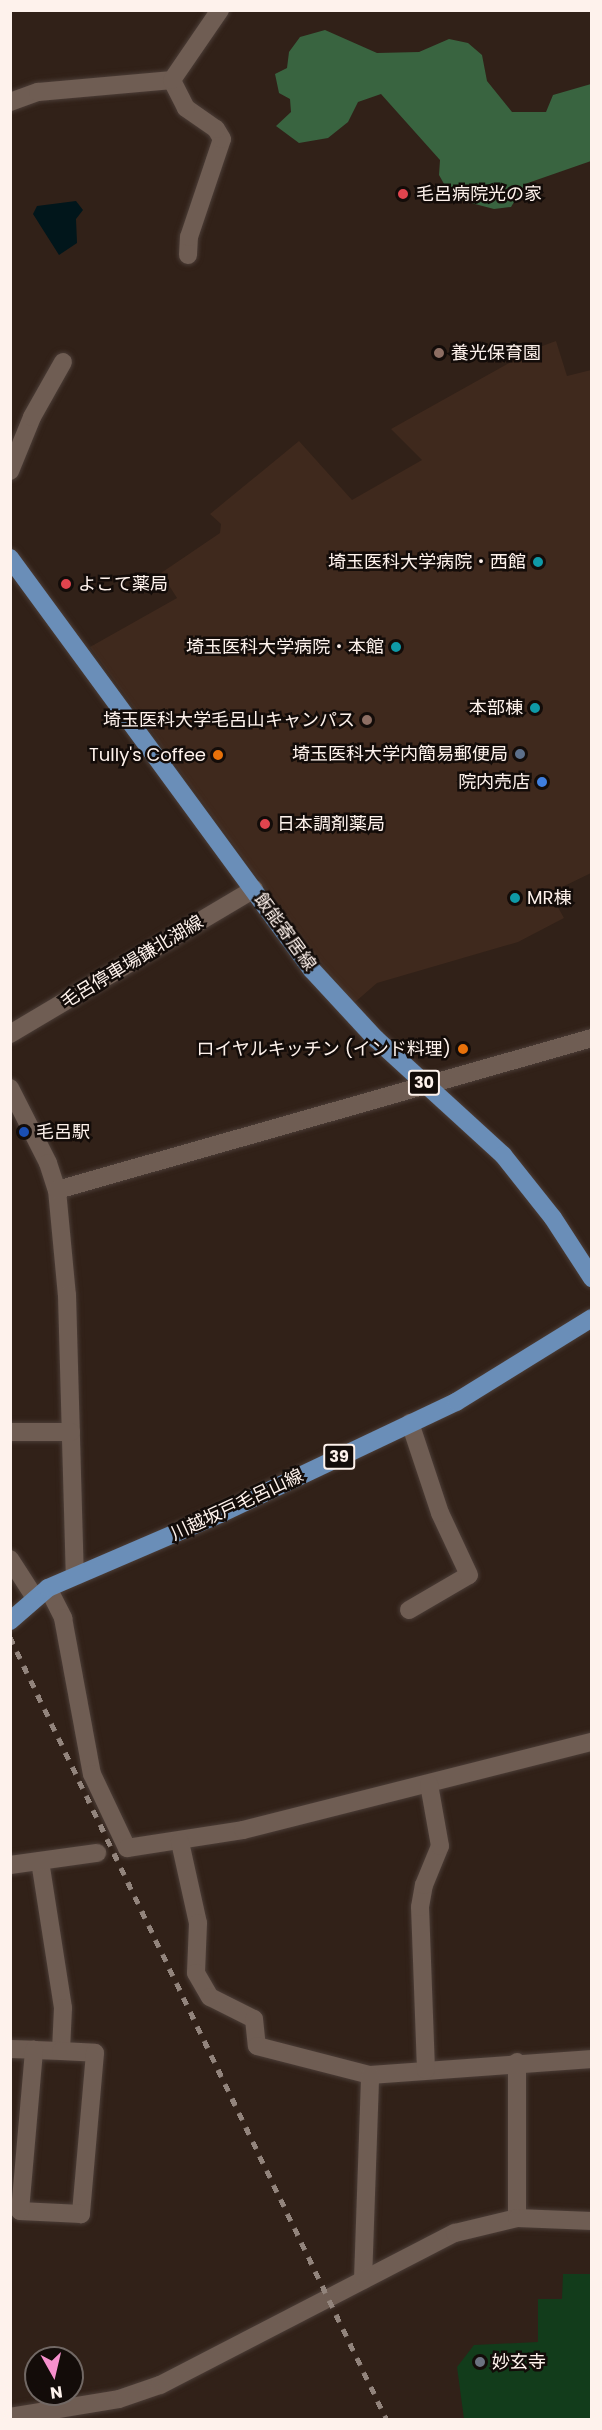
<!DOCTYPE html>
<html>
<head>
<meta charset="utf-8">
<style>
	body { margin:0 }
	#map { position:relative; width:602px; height:2430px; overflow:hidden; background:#312118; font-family:Poppins,"Noto Sans JP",sans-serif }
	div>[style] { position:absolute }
	.built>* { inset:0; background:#3f291d }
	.green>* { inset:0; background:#123c1b }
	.forest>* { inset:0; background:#396440 }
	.water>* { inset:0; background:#01161b }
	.roads { filter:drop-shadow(0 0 2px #4b3d37) drop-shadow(0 0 2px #4b3d37) }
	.minor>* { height:18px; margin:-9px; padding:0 9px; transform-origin:9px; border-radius:9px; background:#6f5d53 }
	.tertiary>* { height:18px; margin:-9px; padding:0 9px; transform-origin:9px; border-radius:9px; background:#6f5d53 }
	.secondary>* { height:18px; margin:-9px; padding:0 9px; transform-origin:9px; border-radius:9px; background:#6f5d53 }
	.primary>* { height:18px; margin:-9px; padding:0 9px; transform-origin:9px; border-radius:9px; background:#6a8eb8 }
	.rail>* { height:4.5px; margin-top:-2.25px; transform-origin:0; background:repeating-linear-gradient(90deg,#92847c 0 8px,transparent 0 16px) }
	.dots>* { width:16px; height:16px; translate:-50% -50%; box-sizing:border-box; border:3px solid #130c09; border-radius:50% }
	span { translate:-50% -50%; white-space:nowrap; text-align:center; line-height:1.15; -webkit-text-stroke:5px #130c09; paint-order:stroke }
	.shield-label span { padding:2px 4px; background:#130c09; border:2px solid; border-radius:4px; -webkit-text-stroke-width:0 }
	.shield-label { font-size:16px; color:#fef2ec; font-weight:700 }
	.poi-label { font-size:18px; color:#fef2ec }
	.left { translate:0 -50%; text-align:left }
	.right { translate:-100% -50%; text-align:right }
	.street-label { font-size:18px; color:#fef2ec }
	.frame { position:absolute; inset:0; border:12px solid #fef2ec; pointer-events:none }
	.north { position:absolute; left:24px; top:2346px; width:60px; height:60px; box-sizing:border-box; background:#130c09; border:2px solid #716864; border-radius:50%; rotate:172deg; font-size:16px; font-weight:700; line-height:24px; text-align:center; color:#fef2ec }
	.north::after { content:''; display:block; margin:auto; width:21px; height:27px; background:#f790cd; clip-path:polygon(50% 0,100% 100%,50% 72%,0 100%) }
</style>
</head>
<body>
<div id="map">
	<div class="built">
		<div style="clip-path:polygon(556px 341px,567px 376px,591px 370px,591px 873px,550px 893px,564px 918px,518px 942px,377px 983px,354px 1003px,305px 943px,90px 647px,177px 598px,161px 573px,220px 533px,221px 524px,210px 514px,299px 441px,352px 500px,422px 460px,391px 429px,534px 349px)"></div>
	</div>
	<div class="green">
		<div style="clip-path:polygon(563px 2274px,591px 2274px,591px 2419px,464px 2419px,457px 2367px,474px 2345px,538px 2342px,538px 2299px,562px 2299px)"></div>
	</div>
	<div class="forest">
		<div style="clip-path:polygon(325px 30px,377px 53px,419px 52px,449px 39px,468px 43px,482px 55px,487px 81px,512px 112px,546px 112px,553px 95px,591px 84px,591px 161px,525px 184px,511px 207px,494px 209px,452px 198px,439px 175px,440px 160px,381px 94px,358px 102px,348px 122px,328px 138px,299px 143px,276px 126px,291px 112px,290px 99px,279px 93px,275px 74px,287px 68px,289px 52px,300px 37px)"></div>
	</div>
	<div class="water">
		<div style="clip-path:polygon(76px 201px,83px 210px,76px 219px,77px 243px,59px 255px,33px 214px,37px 206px)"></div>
	</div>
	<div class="roads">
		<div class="minor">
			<div style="left:10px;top:102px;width:30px;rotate:-20deg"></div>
			<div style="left:38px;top:92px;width:135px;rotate:-5.1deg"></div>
			<div style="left:188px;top:255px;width:18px;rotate:-87deg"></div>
			<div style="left:189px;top:237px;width:103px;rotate:-71.4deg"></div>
			<div style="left:222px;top:139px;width:12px;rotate:-121deg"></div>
			<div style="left:216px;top:129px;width:37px;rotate:-145deg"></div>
			<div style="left:186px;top:108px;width:31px;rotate:-117deg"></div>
			<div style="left:172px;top:80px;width:85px;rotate:-55.6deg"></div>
			<div style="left:10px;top:471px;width:58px;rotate:-67.8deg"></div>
			<div style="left:32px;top:417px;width:63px;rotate:-60.6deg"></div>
			<div style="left:10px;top:1088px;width:84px;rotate:63.1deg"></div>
			<div style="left:48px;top:1163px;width:28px;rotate:72deg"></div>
			<div style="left:57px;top:1190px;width:105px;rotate:84.6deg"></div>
			<div style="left:67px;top:1295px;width:279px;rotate:88.4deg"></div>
			<div style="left:57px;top:1190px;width:556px;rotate:-15.86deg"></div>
			<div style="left:10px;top:1432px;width:61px"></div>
			<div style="left:10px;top:1559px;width:46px;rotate:57.3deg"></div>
			<div style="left:48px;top:1588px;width:34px;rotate:63deg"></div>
			<div style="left:63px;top:1618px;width:159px;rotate:79.5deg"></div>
			<div style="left:92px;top:1774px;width:82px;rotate:64.7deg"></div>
			<div style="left:127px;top:1848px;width:117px;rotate:-8.8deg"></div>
			<div style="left:243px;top:1830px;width:360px;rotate:-14.2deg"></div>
			<div style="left:409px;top:1610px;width:69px;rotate:-30.3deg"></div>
			<div style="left:469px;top:1575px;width:68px;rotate:-115.1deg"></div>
			<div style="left:440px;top:1513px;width:95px;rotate:-108.4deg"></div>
			<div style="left:180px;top:1842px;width:83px;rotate:77.5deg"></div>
			<div style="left:198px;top:1923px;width:50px;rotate:92.3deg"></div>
			<div style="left:196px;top:1973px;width:28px;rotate:60deg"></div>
			<div style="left:210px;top:1997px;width:49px;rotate:26.6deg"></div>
			<div style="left:254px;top:2019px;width:27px;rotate:84deg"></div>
			<div style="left:257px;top:2046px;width:117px;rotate:14.4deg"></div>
			<div style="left:370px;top:2075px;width:223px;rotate:-4.1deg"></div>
			<div style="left:40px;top:1861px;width:149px;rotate:81.1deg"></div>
			<div style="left:63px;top:2008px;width:43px;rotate:92.7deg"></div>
			<div style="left:10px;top:1865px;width:88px;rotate:-7.9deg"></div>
			<div style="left:10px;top:2049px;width:24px;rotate:2deg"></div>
			<div style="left:34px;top:2050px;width:27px;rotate:2deg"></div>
			<div style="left:61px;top:2051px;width:34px;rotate:3deg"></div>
			<div style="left:95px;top:2053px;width:162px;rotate:95deg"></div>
			<div style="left:81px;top:2214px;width:61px;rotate:-177.2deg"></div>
			<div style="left:20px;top:2211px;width:162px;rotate:-85deg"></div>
			<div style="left:517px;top:2062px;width:156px;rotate:90deg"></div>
			<div style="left:426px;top:2070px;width:163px;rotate:-92.1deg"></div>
			<div style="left:420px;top:1907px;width:22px;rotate:-80deg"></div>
			<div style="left:424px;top:1885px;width:42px;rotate:-67.7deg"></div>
			<div style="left:440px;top:1846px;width:63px;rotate:-100.1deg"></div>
			<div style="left:363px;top:2280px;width:205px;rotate:-88deg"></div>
		</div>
		<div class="tertiary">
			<div style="left:10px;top:2417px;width:110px;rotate:-9.4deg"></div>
			<div style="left:119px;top:2399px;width:43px;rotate:-18.9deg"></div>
			<div style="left:160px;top:2385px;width:332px;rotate:-27.3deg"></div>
			<div style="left:455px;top:2233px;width:64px;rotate:-13.6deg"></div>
			<div style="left:517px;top:2218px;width:75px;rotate:2.3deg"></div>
		</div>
		<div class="secondary">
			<div style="left:10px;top:1034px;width:284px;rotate:-30.7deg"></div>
		</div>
		<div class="primary">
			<div style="left:10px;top:558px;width:511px;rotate:53.76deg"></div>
			<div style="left:312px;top:970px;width:94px;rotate:47.2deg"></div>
			<div style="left:376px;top:1039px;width:172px;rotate:42.4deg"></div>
			<div style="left:503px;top:1155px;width:80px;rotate:51.6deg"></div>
			<div style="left:553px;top:1218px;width:72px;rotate:57deg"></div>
			<div style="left:10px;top:1621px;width:50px;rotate:-41deg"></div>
			<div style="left:48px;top:1588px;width:189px;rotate:-23.3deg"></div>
			<div style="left:222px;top:1513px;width:259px;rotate:-25.4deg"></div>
			<div style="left:456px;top:1402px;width:160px;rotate:-31.7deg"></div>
		</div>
	</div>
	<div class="rail">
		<div style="left:10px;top:1637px;width:869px;rotate:64.29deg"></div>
	</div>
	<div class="dots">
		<div style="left:403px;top:194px;background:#e0444e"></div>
		<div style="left:439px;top:353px;background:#8d6e63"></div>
		<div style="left:538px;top:562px;background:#0f9aa8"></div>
		<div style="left:66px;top:584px;background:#e0444e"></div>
		<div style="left:396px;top:647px;background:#0f9aa8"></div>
		<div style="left:535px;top:708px;background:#0f9aa8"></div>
		<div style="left:367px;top:720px;background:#8d6e63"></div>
		<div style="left:520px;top:754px;background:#5c6f8a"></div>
		<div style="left:218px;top:755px;background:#e8710a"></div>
		<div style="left:542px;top:782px;background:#3f7fe0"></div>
		<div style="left:265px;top:824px;background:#e0444e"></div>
		<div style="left:515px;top:898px;background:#0f9aa8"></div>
		<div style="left:463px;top:1049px;background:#e8710a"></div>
		<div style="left:24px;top:1132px;background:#1a4fb4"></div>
		<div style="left:480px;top:2362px;background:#6b7280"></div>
	</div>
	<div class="shield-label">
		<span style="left:424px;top:1083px">30</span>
		<span style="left:339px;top:1457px">39</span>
	</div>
	<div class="poi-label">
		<span class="left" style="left:416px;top:194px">毛呂病院光の家</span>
		<span class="left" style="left:451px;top:353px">養光保育園</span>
		<span class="right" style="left:526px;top:562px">埼玉医科大学病院・西館</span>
		<span class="left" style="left:78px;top:584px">よこて薬局</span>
		<span class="right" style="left:384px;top:647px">埼玉医科大学病院・本館</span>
		<span class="right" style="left:523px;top:708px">本部棟</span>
		<span class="right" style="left:355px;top:720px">埼玉医科大学毛呂山キャンパス</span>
		<span class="right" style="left:508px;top:754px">埼玉医科大学内簡易郵便局</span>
		<span class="right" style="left:206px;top:755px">Tully's Coffee</span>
		<span class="right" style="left:530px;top:782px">院内売店</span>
		<span class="left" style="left:277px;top:824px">日本調剤薬局</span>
		<span class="left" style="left:527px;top:898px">MR棟</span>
		<span class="right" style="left:451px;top:1049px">ロイヤルキッチン (インド料理)</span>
		<span class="left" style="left:36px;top:1132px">毛呂駅</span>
		<span class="left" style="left:492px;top:2362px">妙玄寺</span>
	</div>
	<div class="street-label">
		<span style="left:285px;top:932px;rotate:54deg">飯能寄居線</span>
		<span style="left:132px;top:962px;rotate:-31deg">毛呂停車場鎌北湖線</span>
		<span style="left:237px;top:1505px;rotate:-25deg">川越坂戸毛呂山線</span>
	</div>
	<div class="frame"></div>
	<div class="north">N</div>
</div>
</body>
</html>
